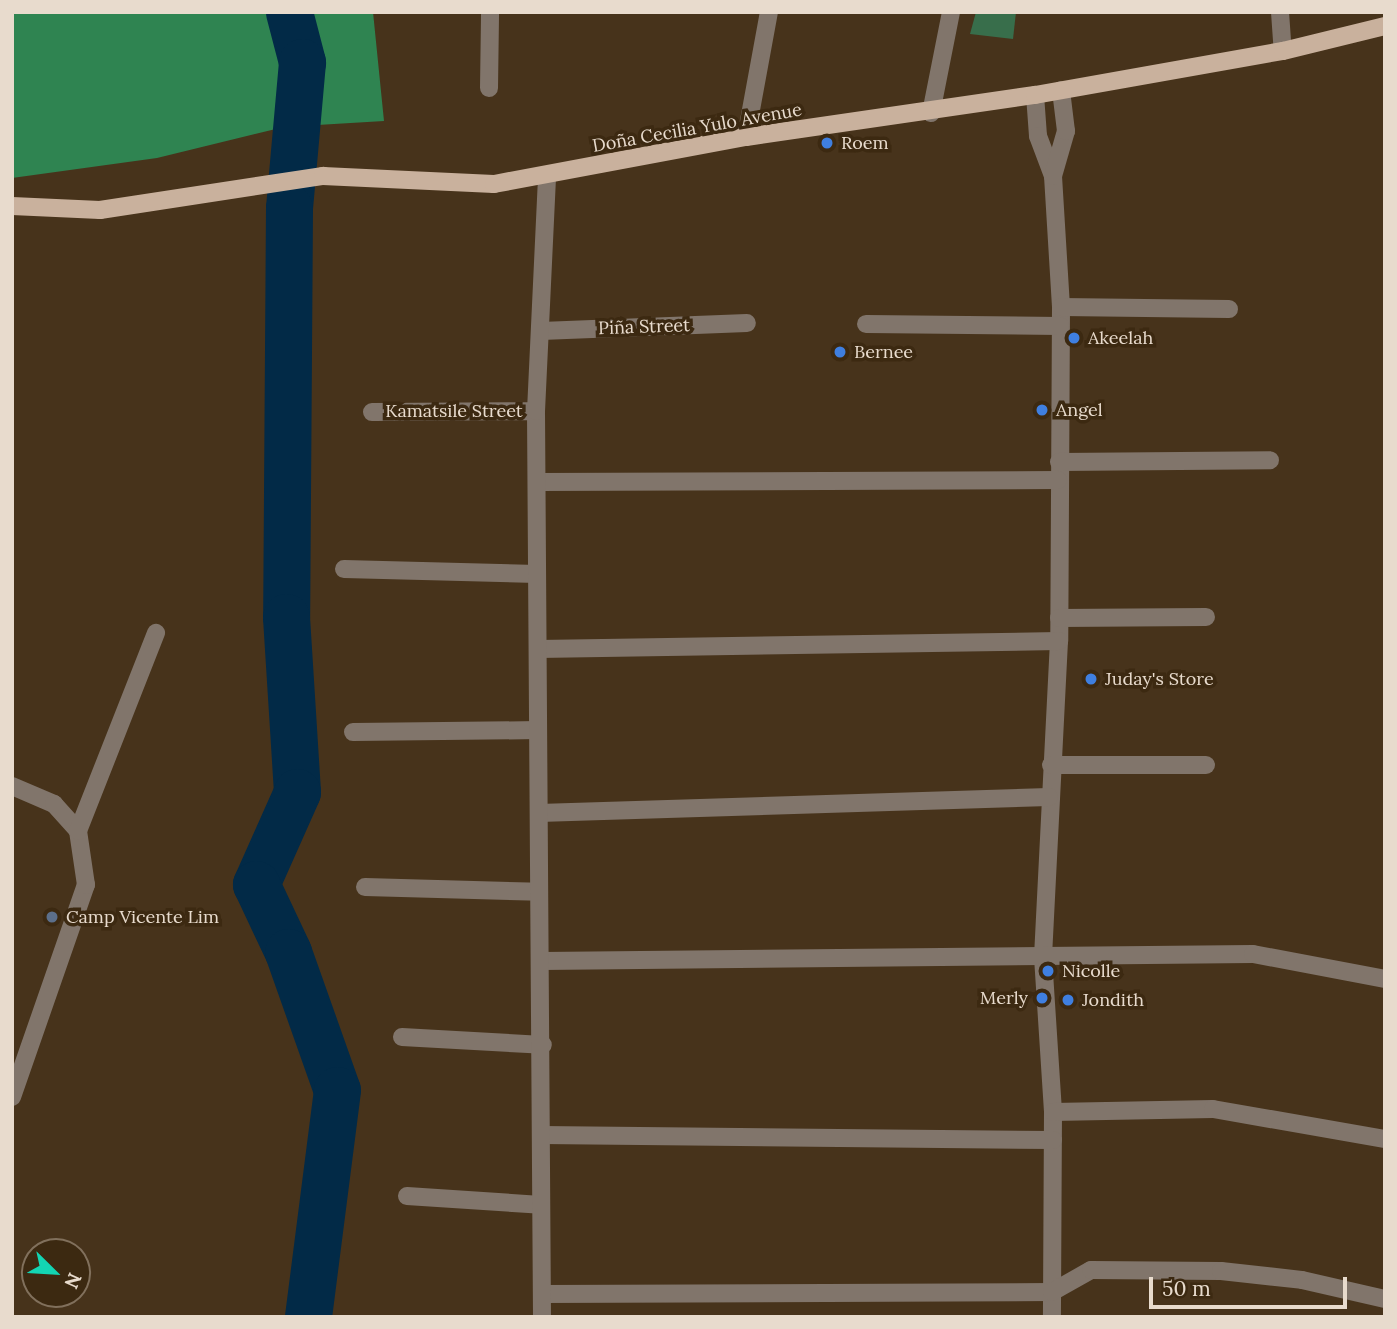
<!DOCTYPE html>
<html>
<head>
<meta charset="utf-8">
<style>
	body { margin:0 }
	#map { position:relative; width:1397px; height:1329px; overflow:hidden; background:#47331b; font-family:Lora,serif }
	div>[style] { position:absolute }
	.green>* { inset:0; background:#386e4b }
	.forest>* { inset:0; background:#2f8451 }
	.river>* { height:47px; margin:-23.5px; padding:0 23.5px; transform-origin:23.5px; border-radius:23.5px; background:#022a47 }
	.minor>* { height:18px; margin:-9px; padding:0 9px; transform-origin:9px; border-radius:9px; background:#81756b }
	.major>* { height:18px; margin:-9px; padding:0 9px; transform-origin:9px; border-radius:9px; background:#c9b19d }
	.dots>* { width:19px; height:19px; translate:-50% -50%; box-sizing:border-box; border:4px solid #3c2911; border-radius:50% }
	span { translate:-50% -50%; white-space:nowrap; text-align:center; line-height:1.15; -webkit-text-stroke:7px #3c2911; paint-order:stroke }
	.street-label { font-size:18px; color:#e8dbcd }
	.poi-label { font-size:18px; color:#e8dbcd }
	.left { translate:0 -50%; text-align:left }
	.right { translate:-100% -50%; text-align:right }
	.frame { position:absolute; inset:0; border:14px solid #e8dbcd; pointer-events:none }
	.north { position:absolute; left:21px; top:1238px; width:70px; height:70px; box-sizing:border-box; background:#3c2911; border:2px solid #81705c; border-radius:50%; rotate:114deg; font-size:19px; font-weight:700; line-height:28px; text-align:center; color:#e8dbcd }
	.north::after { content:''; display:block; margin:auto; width:24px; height:32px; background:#13d5b3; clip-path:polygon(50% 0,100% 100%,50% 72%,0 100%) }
	.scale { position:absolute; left:1149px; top:1277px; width:198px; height:32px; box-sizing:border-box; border:4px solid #e8dbcd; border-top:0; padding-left:9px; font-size:21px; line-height:24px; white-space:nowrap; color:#e8dbcd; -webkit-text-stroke:5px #3c2911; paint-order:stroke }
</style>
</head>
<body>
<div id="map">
	<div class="green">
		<div style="clip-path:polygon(976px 12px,1016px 12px,1013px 39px,970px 34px)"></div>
	</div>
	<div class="forest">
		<div style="clip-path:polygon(12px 12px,373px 12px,384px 121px,284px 127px,157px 158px,12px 178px)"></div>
	</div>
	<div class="river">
		<div style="left:289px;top:12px;width:52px;rotate:75.4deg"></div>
		<div style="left:302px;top:62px;width:147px;rotate:95.1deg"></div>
		<div style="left:289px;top:208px;width:409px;rotate:90.4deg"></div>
		<div style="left:286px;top:617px;width:175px;rotate:86.4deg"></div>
		<div style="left:297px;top:792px;width:101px;rotate:114deg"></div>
		<div style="left:256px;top:884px;width:75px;rotate:64.8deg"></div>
		<div style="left:288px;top:952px;width:146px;rotate:70.5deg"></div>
		<div style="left:337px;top:1090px;width:229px;rotate:97.3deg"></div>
	</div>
	<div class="minor">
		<div style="left:1280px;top:12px;width:39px;rotate:86deg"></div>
		<div style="left:489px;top:88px;width:76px;rotate:-89.2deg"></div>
		<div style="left:1035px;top:95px;width:41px;rotate:85.8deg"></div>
		<div style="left:1038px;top:136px;width:43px;rotate:69.4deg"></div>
		<div style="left:1053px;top:176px;width:131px;rotate:86.5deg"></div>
		<div style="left:1061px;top:307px;width:334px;rotate:90.3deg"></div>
		<div style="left:1059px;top:641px;width:316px;rotate:92.9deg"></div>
		<div style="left:1043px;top:957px;width:155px;rotate:86.3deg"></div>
		<div style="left:1053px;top:1112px;width:205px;rotate:90.3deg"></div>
		<div style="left:931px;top:113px;width:103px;rotate:-78.8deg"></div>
		<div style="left:746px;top:137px;width:127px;rotate:-79.6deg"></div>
		<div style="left:1053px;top:176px;width:47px;rotate:-73.9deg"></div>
		<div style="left:1066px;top:131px;width:41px;rotate:-97deg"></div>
		<div style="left:1061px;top:307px;width:168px;rotate:0.7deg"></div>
		<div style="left:866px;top:324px;width:194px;rotate:0.6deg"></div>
		<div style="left:541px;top:331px;width:206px;rotate:-2.2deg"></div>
		<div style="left:372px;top:412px;width:164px;rotate:-0.3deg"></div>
		<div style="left:1059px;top:462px;width:211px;rotate:-0.5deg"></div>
		<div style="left:538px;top:482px;width:520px;rotate:-0.22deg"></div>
		<div style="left:344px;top:569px;width:193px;rotate:1.5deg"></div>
		<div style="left:1059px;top:618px;width:147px;rotate:-0.4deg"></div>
		<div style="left:538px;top:649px;width:521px;rotate:-0.88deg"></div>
		<div style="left:353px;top:732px;width:185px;rotate:-0.6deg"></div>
		<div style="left:1051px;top:765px;width:155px"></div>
		<div style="left:12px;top:786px;width:46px;rotate:23.2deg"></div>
		<div style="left:54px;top:804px;width:36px;rotate:48deg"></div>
		<div style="left:539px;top:813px;width:510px;rotate:-1.8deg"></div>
		<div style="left:365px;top:887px;width:174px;rotate:1.6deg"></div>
		<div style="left:542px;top:961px;width:711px;rotate:-0.56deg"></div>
		<div style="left:1253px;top:954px;width:134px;rotate:10.7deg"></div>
		<div style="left:402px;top:1037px;width:141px;rotate:3.2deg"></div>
		<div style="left:12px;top:1097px;width:225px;rotate:-70.8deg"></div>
		<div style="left:86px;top:885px;width:55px;rotate:-98.4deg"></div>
		<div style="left:78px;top:831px;width:213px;rotate:-68.5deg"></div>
		<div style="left:1053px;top:1112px;width:160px;rotate:-1.1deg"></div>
		<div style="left:1213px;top:1109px;width:175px;rotate:9.9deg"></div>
		<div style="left:541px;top:1135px;width:512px;rotate:0.56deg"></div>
		<div style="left:407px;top:1196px;width:134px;rotate:3.8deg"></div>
		<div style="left:542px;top:1294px;width:510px;rotate:-0.22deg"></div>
		<div style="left:1052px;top:1292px;width:45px;rotate:-29.4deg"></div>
		<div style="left:1091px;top:1270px;width:130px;rotate:0.4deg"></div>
		<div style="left:1221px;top:1271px;width:81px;rotate:6.3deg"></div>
		<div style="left:1302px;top:1280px;width:85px;rotate:12.9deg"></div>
		<div style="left:542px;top:1317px;width:906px;rotate:-90.38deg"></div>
		<div style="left:536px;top:411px;width:234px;rotate:-87.3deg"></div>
	</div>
	<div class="major">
		<div style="left:12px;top:206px;width:88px;rotate:2.6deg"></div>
		<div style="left:100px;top:210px;width:226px;rotate:-8.7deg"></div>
		<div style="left:323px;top:176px;width:171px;rotate:2.7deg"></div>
		<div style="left:494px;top:184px;width:256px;rotate:-10.6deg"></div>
		<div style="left:746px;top:137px;width:292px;rotate:-8.3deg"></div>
		<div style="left:1035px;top:95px;width:252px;rotate:-10.1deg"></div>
		<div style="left:1283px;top:51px;width:105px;rotate:-13.8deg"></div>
	</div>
	<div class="dots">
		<div style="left:827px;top:143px;background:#3f7fe0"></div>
		<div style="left:1074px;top:338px;background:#3f7fe0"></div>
		<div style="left:840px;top:352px;background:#3f7fe0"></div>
		<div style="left:1042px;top:410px;background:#3f7fe0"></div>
		<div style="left:1091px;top:679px;background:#3f7fe0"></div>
		<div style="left:52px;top:917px;background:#5c6f8a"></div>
		<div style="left:1048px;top:971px;background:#3f7fe0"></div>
		<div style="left:1042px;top:998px;background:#3f7fe0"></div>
		<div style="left:1068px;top:1000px;background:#3f7fe0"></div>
	</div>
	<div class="street-label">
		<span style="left:697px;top:128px;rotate:-10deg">Doña Cecilia Yulo Avenue</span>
		<span style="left:644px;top:327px;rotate:-2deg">Piña Street</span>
		<span style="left:454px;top:411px">Kamatsile Street</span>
	</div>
	<div class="poi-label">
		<span class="left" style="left:841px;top:143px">Roem</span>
		<span class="left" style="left:1088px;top:338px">Akeelah</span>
		<span class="left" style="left:854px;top:352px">Bernee</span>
		<span class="left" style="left:1056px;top:410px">Angel</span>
		<span class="left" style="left:1105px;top:679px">Juday's Store</span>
		<span class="left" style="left:66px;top:917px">Camp Vicente Lim</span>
		<span class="left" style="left:1062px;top:971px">Nicolle</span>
		<span class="right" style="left:1028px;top:998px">Merly</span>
		<span class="left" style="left:1082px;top:1000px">Jondith</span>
	</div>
	<div class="frame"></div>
	<div class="north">N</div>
	<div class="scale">50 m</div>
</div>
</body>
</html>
